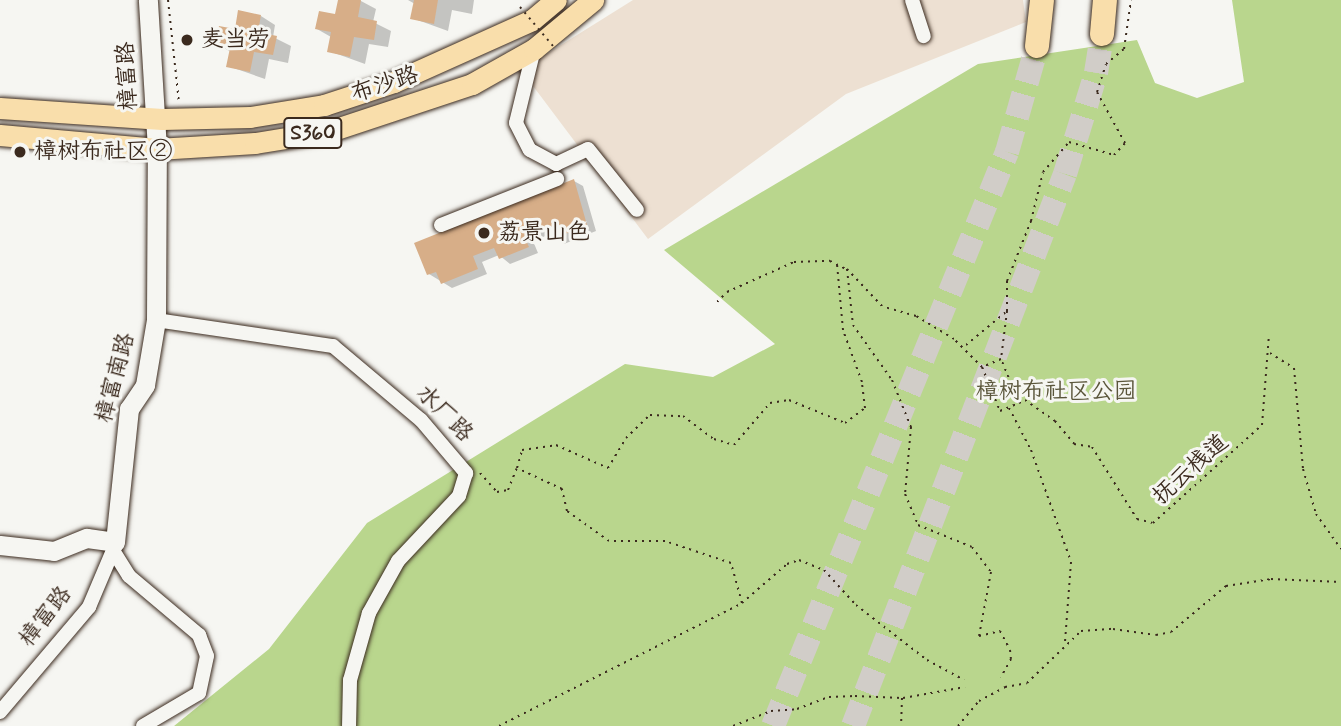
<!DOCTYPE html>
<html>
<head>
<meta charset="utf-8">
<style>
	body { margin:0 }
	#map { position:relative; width:1341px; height:726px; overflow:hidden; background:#f6f6f2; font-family:Mynerve,"LXGW WenKai TC",sans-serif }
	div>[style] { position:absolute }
	.built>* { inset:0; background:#ede0d2 }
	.green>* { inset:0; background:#b9d68d }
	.shadow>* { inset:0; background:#0003 }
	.building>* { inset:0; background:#d7ae88 }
	.highway-tunnel>* { height:24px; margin-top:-12px; transform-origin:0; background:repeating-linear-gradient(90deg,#d1cdc8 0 24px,transparent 0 36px) }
	.path>* { height:2px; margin-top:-1px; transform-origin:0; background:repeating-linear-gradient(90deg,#3b2a1e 0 2px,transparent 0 7px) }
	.roads { filter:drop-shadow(0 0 2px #3b2a1e) drop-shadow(0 0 2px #3b2a1e) }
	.street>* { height:14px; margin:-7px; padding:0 7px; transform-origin:7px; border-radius:7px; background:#f6f6f2 }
	.secondary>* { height:19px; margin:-9.5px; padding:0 9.5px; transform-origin:9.5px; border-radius:9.5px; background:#f6f6f2 }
	.primary>* { height:21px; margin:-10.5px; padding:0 10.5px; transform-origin:10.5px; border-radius:10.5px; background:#f9deab }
	.highway>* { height:24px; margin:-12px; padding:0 12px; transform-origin:12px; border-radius:12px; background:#f9deab }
	.path-bridge>* { height:2px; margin-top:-1px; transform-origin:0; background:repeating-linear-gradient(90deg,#3b2a1e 0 2px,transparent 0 7px) }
	.dots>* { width:19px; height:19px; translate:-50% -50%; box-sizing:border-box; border:4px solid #f6f6f2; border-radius:50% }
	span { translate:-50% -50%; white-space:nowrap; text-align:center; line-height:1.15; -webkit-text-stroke:6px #f6f6f2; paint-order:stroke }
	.shield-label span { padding:2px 5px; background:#f6f6f2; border:2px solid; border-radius:5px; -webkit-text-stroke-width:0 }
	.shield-label { font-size:21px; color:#3b2a1e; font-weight:700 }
	.poi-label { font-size:23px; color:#3b2a1e }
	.left { translate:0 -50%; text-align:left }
	.street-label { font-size:23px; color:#3b2a1e }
	.park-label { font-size:23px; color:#5a553a }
</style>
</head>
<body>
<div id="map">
	<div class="built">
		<div style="clip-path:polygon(633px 0,1023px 0,1026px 22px,846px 94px,648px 239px,521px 70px)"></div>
	</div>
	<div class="green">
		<div style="clip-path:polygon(1232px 0,1341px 0,1341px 726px,174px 726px,269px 649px,367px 523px,625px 364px,713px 377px,775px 344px,664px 250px,978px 64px,1137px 40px,1155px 83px,1197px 98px,1244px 82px)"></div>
	</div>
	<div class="shadow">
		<div style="clip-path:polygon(339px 0,361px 1px,376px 9px,373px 22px,391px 31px,388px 47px,369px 44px,365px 64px,329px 51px,331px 37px,317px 29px,336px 16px)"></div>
		<div style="clip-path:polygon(408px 0,474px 0,472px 14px,452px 10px,448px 31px,412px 18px,415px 4px)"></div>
		<div style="clip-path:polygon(261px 16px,275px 25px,273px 37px,291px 46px,288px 63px,269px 59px,265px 79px,228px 66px,231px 52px,217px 44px)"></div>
		<div style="clip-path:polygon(574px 181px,583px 186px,596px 231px,564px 244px,553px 233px,533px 241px,538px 253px,510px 264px,499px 255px,482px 262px,487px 274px,452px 288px,429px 274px)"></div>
	</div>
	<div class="building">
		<div style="clip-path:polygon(338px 0,361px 0,358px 17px,377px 21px,374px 40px,354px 37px,350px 57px,327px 52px,331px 32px,315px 29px,319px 11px,335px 14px)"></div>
		<div style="clip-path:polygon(414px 0,438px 0,434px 24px,410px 19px)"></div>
		<div style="clip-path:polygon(238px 10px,261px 15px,258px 32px,277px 36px,273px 55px,254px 52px,250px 72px,226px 67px,230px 48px,215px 45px,219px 26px,235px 29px)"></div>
		<div style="clip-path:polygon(574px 179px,587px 225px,553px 239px,548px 226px,524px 236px,529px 247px,499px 259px,494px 248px,473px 256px,478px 269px,441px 284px,436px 272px,427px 275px,414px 243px)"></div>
	</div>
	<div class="highway-tunnel">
		<div style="left:773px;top:726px;width:620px;rotate:-67.82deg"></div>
		<div style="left:1007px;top:152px;width:110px;rotate:-74.2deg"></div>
		<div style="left:853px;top:726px;width:591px;rotate:-68.99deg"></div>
		<div style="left:1065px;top:174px;width:106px;rotate:-72.9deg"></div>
		<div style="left:1096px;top:73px;width:39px;rotate:-81deg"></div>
	</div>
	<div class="path">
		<div style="left:168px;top:0;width:104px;rotate:83.9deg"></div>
		<div style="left:717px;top:302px;width:14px;rotate:-45deg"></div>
		<div style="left:727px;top:292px;width:73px;rotate:-24.1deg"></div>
		<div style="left:794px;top:262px;width:36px;rotate:-2deg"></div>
		<div style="left:830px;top:261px;width:18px;rotate:27deg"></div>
		<div style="left:1007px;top:311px;width:30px;rotate:-90deg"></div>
		<div style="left:1007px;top:281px;width:65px;rotate:-68.2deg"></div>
		<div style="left:1031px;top:221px;width:50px;rotate:-76.2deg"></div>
		<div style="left:1043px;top:172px;width:40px;rotate:-49deg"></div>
		<div style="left:1069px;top:142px;width:47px;rotate:16.1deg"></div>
		<div style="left:1114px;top:155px;width:16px;rotate:-47deg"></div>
		<div style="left:1125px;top:143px;width:58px;rotate:-118.8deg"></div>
		<div style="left:1097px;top:92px;width:29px;rotate:-72deg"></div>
		<div style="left:1106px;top:64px;width:23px;rotate:-40deg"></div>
		<div style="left:1124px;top:49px;width:49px;rotate:-81.9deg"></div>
		<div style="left:966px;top:345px;width:53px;rotate:-39.7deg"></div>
		<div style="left:1007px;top:311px;width:48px;rotate:97.1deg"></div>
		<div style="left:1270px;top:353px;width:28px;rotate:32deg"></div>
		<div style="left:1294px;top:368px;width:101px;rotate:84.9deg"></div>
		<div style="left:1303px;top:469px;width:47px;rotate:73.9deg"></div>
		<div style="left:1316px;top:514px;width:43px;rotate:54.5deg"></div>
		<div style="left:982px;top:367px;width:40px;rotate:-135deg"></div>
		<div style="left:954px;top:339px;width:44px;rotate:-148.8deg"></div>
		<div style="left:916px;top:316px;width:35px;rotate:-164deg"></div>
		<div style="left:882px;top:306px;width:51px;rotate:-133.4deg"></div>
		<div style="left:847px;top:269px;width:56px;rotate:83.9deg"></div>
		<div style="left:853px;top:325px;width:67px;rotate:54.7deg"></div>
		<div style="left:892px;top:380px;width:51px;rotate:68deg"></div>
		<div style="left:911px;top:427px;width:67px;rotate:95.1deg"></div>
		<div style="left:905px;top:494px;width:34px;rotate:67deg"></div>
		<div style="left:918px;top:525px;width:58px;rotate:22.2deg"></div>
		<div style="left:972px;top:547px;width:31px;rotate:53deg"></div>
		<div style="left:991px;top:572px;width:65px;rotate:100.6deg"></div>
		<div style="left:979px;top:636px;width:22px;rotate:-13deg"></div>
		<div style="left:1000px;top:631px;width:21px;rotate:62deg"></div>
		<div style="left:1010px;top:650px;width:9px;rotate:84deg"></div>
		<div style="left:1011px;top:659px;width:21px;rotate:119deg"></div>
		<div style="left:1019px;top:403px;width:48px;rotate:-112.2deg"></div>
		<div style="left:1001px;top:359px;width:21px;rotate:157deg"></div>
		<div style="left:982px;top:367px;width:48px;rotate:67.8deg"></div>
		<div style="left:1000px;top:411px;width:21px;rotate:-23deg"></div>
		<div style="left:1019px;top:403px;width:7px;rotate:-27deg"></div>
		<div style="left:1025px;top:400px;width:37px;rotate:35deg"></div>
		<div style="left:1055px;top:421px;width:30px;rotate:50deg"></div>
		<div style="left:1074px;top:444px;width:18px;rotate:9deg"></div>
		<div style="left:1092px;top:447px;width:85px;rotate:58deg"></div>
		<div style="left:1137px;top:519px;width:16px;rotate:14deg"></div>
		<div style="left:1153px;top:523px;width:147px;rotate:-42deg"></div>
		<div style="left:1262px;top:425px;width:90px;rotate:-85.6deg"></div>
		<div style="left:1009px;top:408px;width:47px;rotate:62.4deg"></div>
		<div style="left:1031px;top:450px;width:119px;rotate:70.3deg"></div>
		<div style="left:1071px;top:562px;width:80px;rotate:94.3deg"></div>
		<div style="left:480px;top:473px;width:25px;rotate:48deg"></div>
		<div style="left:497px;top:492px;width:11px;rotate:-10deg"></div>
		<div style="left:508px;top:490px;width:24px;rotate:-68deg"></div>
		<div style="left:742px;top:603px;width:41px;rotate:-105.4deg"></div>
		<div style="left:731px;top:563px;width:70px;rotate:-161.6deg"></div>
		<div style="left:665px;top:541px;width:56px;rotate:180deg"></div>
		<div style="left:609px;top:541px;width:52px;rotate:-144.5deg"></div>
		<div style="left:567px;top:511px;width:23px;rotate:-103deg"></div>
		<div style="left:562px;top:489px;width:50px;rotate:-155deg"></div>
		<div style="left:517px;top:468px;width:19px;rotate:-74deg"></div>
		<div style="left:522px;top:450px;width:34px;rotate:-8deg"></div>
		<div style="left:556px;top:445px;width:57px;rotate:23.9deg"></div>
		<div style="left:608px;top:468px;width:35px;rotate:-59deg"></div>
		<div style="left:626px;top:438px;width:33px;rotate:-44deg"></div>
		<div style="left:650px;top:415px;width:33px;rotate:2deg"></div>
		<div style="left:683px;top:416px;width:39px;rotate:37deg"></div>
		<div style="left:714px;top:439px;width:21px;rotate:17deg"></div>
		<div style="left:734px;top:445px;width:55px;rotate:-49.4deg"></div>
		<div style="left:770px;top:403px;width:19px;rotate:-9deg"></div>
		<div style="left:789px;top:400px;width:61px;rotate:22.3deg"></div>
		<div style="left:845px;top:423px;width:25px;rotate:-37deg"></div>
		<div style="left:865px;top:408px;width:26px;rotate:-97deg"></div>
		<div style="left:862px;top:382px;width:55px;rotate:-110.1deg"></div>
		<div style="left:843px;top:330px;width:66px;rotate:-95.2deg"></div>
		<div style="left:903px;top:698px;width:63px;rotate:-10.1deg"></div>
		<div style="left:499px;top:726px;width:272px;rotate:-26.8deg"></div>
		<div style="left:742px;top:603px;width:60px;rotate:-40.9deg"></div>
		<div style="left:787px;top:564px;width:13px;rotate:-18deg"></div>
		<div style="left:799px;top:560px;width:27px;rotate:22deg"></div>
		<div style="left:824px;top:570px;width:47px;rotate:47.6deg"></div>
		<div style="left:856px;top:605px;width:90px;rotate:37.8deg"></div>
		<div style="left:927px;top:660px;width:42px;rotate:28.4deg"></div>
		<div style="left:733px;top:726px;width:41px;rotate:-21.5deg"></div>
		<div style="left:771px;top:711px;width:26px;rotate:-4deg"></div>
		<div style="left:797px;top:709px;width:34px;rotate:-21deg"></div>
		<div style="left:829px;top:697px;width:26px;rotate:-2deg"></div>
		<div style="left:855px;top:696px;width:47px;rotate:2.4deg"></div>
		<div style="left:902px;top:698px;width:28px;rotate:92deg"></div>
		<div style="left:958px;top:726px;width:33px;rotate:-50deg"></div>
		<div style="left:979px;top:701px;width:30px;rotate:-28deg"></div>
		<div style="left:1005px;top:687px;width:22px;rotate:-10deg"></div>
		<div style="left:1027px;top:683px;width:75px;rotate:-43.9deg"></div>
		<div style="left:1081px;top:631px;width:32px;rotate:-4deg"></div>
		<div style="left:1113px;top:629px;width:43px;rotate:7.9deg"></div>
		<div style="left:1156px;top:635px;width:15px;rotate:-11deg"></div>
		<div style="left:1171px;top:632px;width:72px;rotate:-39.9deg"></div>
		<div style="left:1226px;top:586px;width:46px;rotate:-8.8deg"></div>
		<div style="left:1271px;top:579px;width:70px;rotate:2.5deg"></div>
	</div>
	<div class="roads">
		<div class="street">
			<div style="left:912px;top:0;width:38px;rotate:72deg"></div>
			<div style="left:534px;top:49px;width:76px;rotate:103.7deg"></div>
			<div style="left:516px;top:123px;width:30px;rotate:63deg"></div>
			<div style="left:530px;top:150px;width:30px;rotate:28deg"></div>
			<div style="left:556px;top:164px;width:35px;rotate:-25deg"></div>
			<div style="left:588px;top:149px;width:78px;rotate:51.2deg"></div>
			<div style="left:441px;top:225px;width:125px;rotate:-21.6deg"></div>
			<div style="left:156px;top:320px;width:179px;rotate:8.4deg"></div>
			<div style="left:333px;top:346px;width:115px;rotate:40.1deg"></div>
			<div style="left:421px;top:420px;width:70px;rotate:49.7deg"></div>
			<div style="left:466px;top:473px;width:24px;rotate:107deg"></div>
			<div style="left:459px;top:496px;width:89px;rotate:133.2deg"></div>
			<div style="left:398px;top:561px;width:60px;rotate:119.1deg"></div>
			<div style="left:369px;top:613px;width:70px;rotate:105.8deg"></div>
			<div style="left:350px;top:680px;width:46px;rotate:91.2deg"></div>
			<div style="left:114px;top:552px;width:28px;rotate:58deg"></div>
			<div style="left:129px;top:576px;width:92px;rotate:40.1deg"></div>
			<div style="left:199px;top:635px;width:22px;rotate:69deg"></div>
			<div style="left:207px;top:656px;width:38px;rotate:102deg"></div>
			<div style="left:199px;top:693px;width:65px;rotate:149.5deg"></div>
			<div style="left:0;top:712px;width:138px;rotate:-49.7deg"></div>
			<div style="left:89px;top:607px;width:64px;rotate:-67deg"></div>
		</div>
		<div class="secondary">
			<div style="left:0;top:545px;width:54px;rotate:6.3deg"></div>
			<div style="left:54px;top:551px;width:35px;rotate:-22deg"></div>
			<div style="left:87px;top:538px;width:28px;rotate:8deg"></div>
			<div style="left:115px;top:542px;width:134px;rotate:-84deg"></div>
			<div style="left:129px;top:409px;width:29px;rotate:-56deg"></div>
			<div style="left:145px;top:385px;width:66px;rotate:-80.4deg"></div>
			<div style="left:156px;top:320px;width:171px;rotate:-89.7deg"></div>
			<div style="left:157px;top:149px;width:149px;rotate:-93.5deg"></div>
		</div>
		<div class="primary">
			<div style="left:0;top:108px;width:162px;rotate:3.9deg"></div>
			<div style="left:162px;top:119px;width:88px;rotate:-1.3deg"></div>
			<div style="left:250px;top:117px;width:75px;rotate:-9.2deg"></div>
			<div style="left:324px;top:105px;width:74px;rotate:-18.2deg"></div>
			<div style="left:394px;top:82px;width:151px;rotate:-24.2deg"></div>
			<div style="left:532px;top:20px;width:31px;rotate:-40deg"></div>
			<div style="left:0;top:135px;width:158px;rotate:5.1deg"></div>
			<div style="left:157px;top:149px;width:98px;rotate:-3.5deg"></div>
			<div style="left:255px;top:143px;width:76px;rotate:-9.1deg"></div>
			<div style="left:330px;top:131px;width:150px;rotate:-18.3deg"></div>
			<div style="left:472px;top:84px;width:71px;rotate:-29.4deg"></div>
			<div style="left:534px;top:49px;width:77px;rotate:-39.7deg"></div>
		</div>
		<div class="highway">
			<div style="left:1102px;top:34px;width:34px;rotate:-85deg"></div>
			<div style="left:1037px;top:46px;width:46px;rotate:-83.8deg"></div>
		</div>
	</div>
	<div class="path-bridge">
		<div style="left:520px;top:7px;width:51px;rotate:49.8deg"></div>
	</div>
	<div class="dots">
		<div style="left:187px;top:40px;background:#3b2a1e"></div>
		<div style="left:20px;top:152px;background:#3b2a1e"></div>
		<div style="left:484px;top:233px;background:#3b2a1e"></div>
	</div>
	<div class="shield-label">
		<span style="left:313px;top:133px">S360</span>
	</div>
	<div class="poi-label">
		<span class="left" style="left:201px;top:40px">麦当劳</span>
		<span class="left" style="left:34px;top:152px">樟树布社区②</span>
		<span class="left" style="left:498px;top:233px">荔景山色</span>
	</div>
	<div class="street-label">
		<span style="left:128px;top:76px;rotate:-93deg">樟富路</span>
		<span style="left:385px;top:85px;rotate:-18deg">布沙路</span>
		<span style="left:116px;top:378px;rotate:-75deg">樟富南路</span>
		<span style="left:444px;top:414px;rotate:45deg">水厂路</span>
		<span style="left:1191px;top:470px;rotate:-42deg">抚云栈道</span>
		<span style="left:46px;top:617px;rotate:-52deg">樟富路</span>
	</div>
	<div class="park-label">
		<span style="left:1056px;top:392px">樟树布社区公园</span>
	</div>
</div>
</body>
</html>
